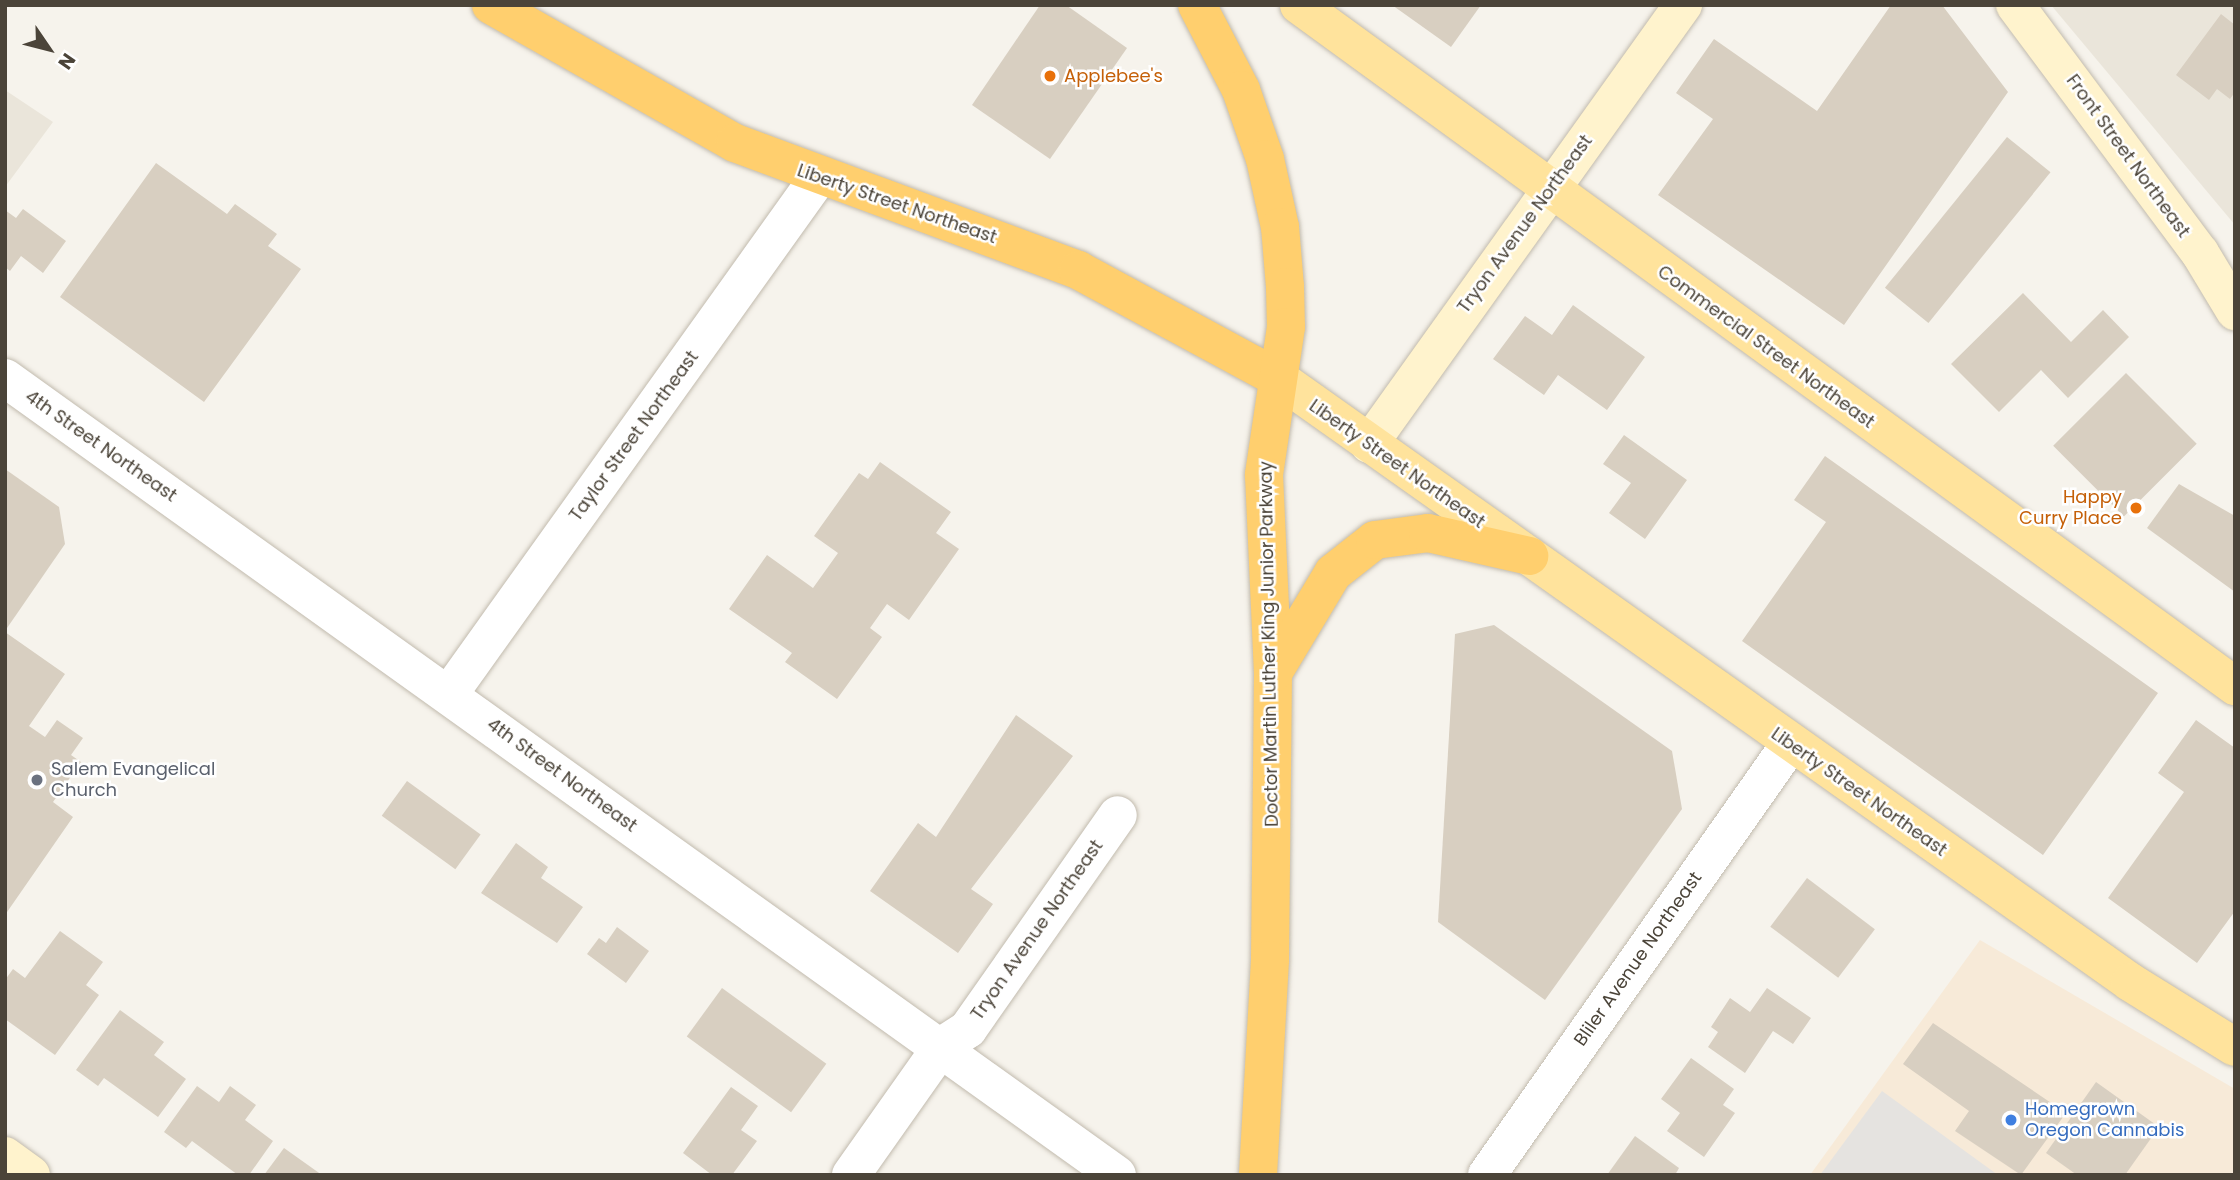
<!DOCTYPE html>
<html>
<head>
<meta charset="utf-8">
<style>
	body { margin:0 }
	#map { position:relative; width:2240px; height:1180px; overflow:hidden; background:#f6f3ec; font-family:Poppins,sans-serif }
	div>[style] { position:absolute }
	.residential>* { inset:0; background:#eae5da }
	.commercial>* { inset:0; background:#f7ead8 }
	.parking>* { inset:0; background:#e5e3e0 }
	.building>* { inset:0; background:#d8cfc1; transform-origin:0 0 }
	.roads { filter:drop-shadow(0 0 2px #c2bbae) drop-shadow(0 0 2px #c2bbae) }
	.street>* { height:38px; margin:-19px; padding:0 19px; transform-origin:19px; border-radius:19px; background:#fff }
	.secondary>* { height:38px; margin:-19px; padding:0 19px; transform-origin:19px; border-radius:19px; background:#fff3cd }
	.primary>* { height:38px; margin:-19px; padding:0 19px; transform-origin:19px; border-radius:19px; background:#ffe39c }
	.highway>* { height:38px; margin:-19px; padding:0 19px; transform-origin:19px; border-radius:19px; background:#ffcf6e }
	.dots>* { width:19px; height:19px; translate:-50% -50%; box-sizing:border-box; border:4px solid #fff; border-radius:50% }
	span { translate:-50% -50%; white-space:nowrap; text-align:center; line-height:1.15; -webkit-text-stroke:5px #fff; paint-order:stroke }
	.food-label { font-size:18px; color:#c56008 }
	.left { translate:0 -50%; text-align:left }
	.right { translate:-100% -50%; text-align:right }
	.street-label { font-size:18px; color:#4b4439 }
	.worship-label { font-size:18px; color:#5b616d }
	.shop-label { font-size:18px; color:#366cbe }
	.frame { position:absolute; inset:0; border:7px solid #4b4439; pointer-events:none }
	.north { position:absolute; left:14px; top:14px; width:70px; height:70px; -webkit-text-stroke:5px #fff; paint-order:stroke; rotate:125deg; font-size:19px; font-weight:700; line-height:28px; text-align:center; color:#4b4439 }
	.north::after { content:''; display:block; margin:auto; width:24px; height:32px; background:#4b4439; clip-path:polygon(50% 0,100% 100%,50% 72%,0 100%) }
</style>
</head>
<body>
<div id="map">
	<div class="residential">
		<div style="clip-path:polygon(2051px 5px,2235px 5px,2235px 225px)"></div>
		<div style="clip-path:polygon(5px 90px,53px 122px,5px 187px)"></div>
	</div>
	<div class="commercial">
		<div style="clip-path:polygon(1980px 940px,2235px 1089px,2235px 1175px,1810px 1175px)"></div>
	</div>
	<div class="parking">
		<div style="clip-path:polygon(1882px 1091px,1998px 1175px,1820px 1175px)"></div>
	</div>
	<div class="building">
		<div style="clip-path:polygon(1040px 5px,1066px 5px,1127px 48px,1050px 159px,972px 105px)"></div>
		<div style="clip-path:polygon(1392px 5px,1481px 5px,1451px 47px)"></div>
		<div style="clip-path:polygon(1891px 5px,1942px 5px,2008px 92px,1844px 325px,1658px 195px,1713px 119px,1676px 93px,1714px 39px,1817px 111px)"></div>
		<div style="clip-path:polygon(2221px 14px,2235px 25px,2235px 92px,2230px 99px,2217px 89px,2209px 100px,2176px 75px)"></div>
		<div style="left:2007px;top:137px;width:56px;height:194px;rotate:39deg"></div>
		<div style="clip-path:polygon(156px 163px,227px 214px,235px 204px,277px 234px,268px 246px,301px 269px,204px 402px,60px 297px)"></div>
		<div style="clip-path:polygon(23px 209px,66px 241px,43px 273px,21px 256px,10px 271px,5px 267px,5px 210px,16px 218px)"></div>
		<div style="clip-path:polygon(2023px 293px,2071px 342px,2103px 310px,2129px 337px,2068px 398px,2041px 370px,1999px 412px,1951px 364px)"></div>
		<div style="clip-path:polygon(1573px 305px,1645px 357px,1607px 410px,1558px 375px,1544px 395px,1493px 359px,1525px 316px,1552px 335px)"></div>
		<div style="left:2126px;top:373px;width:100px;height:103px;rotate:45deg"></div>
		<div style="clip-path:polygon(1624px 435px,1687px 480px,1645px 539px,1609px 513px,1631px 483px,1603px 464px)"></div>
		<div style="clip-path:polygon(1825px 456px,2158px 693px,2043px 855px,1742px 641px,1826px 522px,1794px 500px)"></div>
		<div style="clip-path:polygon(880px 462px,951px 512px,936px 533px,959px 549px,909px 620px,887px 604px,870px 628px,882px 637px,837px 699px,785px 662px,792px 653px,729px 609px,767px 555px,813px 588px,838px 553px,814px 536px,859px 473px,868px 479px)"></div>
		<div style="clip-path:polygon(5px 469px,59px 507px,65px 544px,5px 631px)"></div>
		<div style="clip-path:polygon(2179px 484px,2235px 516px,2235px 592px,2147px 528px)"></div>
		<div style="clip-path:polygon(1494px 625px,1672px 751px,1682px 809px,1545px 1000px,1438px 922px,1455px 634px)"></div>
		<div style="clip-path:polygon(5px 632px,65px 674px,29px 726px,45px 737px,57px 720px,83px 738px,71px 755px,81px 762px,53px 802px,73px 817px,5px 915px)"></div>
		<div style="clip-path:polygon(1016px 715px,1073px 756px,971px 889px,993px 904px,958px 953px,870px 891px,918px 823px,936px 837px)"></div>
		<div style="clip-path:polygon(2196px 720px,2235px 748px,2235px 911px,2197px 963px,2108px 898px,2184px 792px,2158px 773px)"></div>
		<div style="left:407px;top:781px;width:91px;height:43px;rotate:36deg"></div>
		<div style="clip-path:polygon(516px 843px,548px 867px,541px 878px,583px 907px,557px 943px,481px 893px)"></div>
		<div style="left:1807px;top:878px;width:85px;height:61px;rotate:37deg"></div>
		<div style="clip-path:polygon(617px 927px,649px 951px,626px 983px,587px 954px,599px 938px,606px 943px)"></div>
		<div style="clip-path:polygon(60px 931px,103px 962px,86px 985px,99px 995px,55px 1055px,5px 1019px,5px 980px,13px 969px,25px 978px)"></div>
		<div style="left:722px;top:988px;width:129px;height:60px;rotate:36deg"></div>
		<div style="clip-path:polygon(1767px 988px,1811px 1018px,1793px 1044px,1773px 1031px,1745px 1073px,1708px 1047px,1718px 1032px,1711px 1027px,1730px 998px,1750px 1012px)"></div>
		<div style="clip-path:polygon(120px 1010px,164px 1042px,154px 1055px,186px 1079px,158px 1117px,104px 1078px,98px 1086px,76px 1070px)"></div>
		<div style="clip-path:polygon(1933px 1023px,2066px 1113px,2021px 1175px,1955px 1131px,1969px 1111px,1903px 1064px)"></div>
		<div style="clip-path:polygon(1691px 1058px,1734px 1089px,1723px 1105px,1735px 1113px,1704px 1157px,1667px 1131px,1680px 1113px,1661px 1099px)"></div>
		<div style="clip-path:polygon(2096px 1082px,2159px 1127px,2125px 1175px,2077px 1175px,2046px 1153px)"></div>
		<div style="clip-path:polygon(197px 1086px,219px 1102px,230px 1086px,256px 1105px,245px 1120px,273px 1141px,249px 1175px,238px 1175px,192px 1141px,186px 1148px,164px 1132px)"></div>
		<div style="clip-path:polygon(731px 1087px,758px 1106px,741px 1130px,757px 1141px,732px 1175px,712px 1175px,683px 1153px)"></div>
		<div style="clip-path:polygon(1635px 1136px,1679px 1168px,1675px 1175px,1607px 1175px)"></div>
		<div style="clip-path:polygon(284px 1148px,322px 1175px,264px 1175px)"></div>
	</div>
	<div class="roads">
		<div class="street">
			<div style="left:5px;top:378px;width:1368px;rotate:35.63deg"></div>
			<div style="left:449px;top:694px;width:634px;rotate:-54.43deg"></div>
			<div style="left:851px;top:1175px;width:158px;rotate:-54.8deg"></div>
			<div style="left:942px;top:1046px;width:31px;rotate:-33deg"></div>
			<div style="left:968px;top:1029px;width:261px;rotate:-55deg"></div>
			<div style="left:1487px;top:1175px;width:527px;rotate:-54.89deg"></div>
		</div>
		<div class="secondary">
			<div style="left:2015px;top:5px;width:309px;rotate:53.3deg"></div>
			<div style="left:2200px;top:253px;width:68px;rotate:58.9deg"></div>
			<div style="left:1369px;top:444px;width:540px;rotate:-54.43deg"></div>
			<div style="left:5px;top:1156px;width:32px;rotate:36deg"></div>
		</div>
		<div class="primary">
			<div style="left:1299px;top:5px;width:1158px;rotate:36.04deg"></div>
			<div style="left:1278px;top:378px;width:1044px;rotate:35.33deg"></div>
			<div style="left:2130px;top:982px;width:123px;rotate:31.8deg"></div>
		</div>
		<div class="highway">
			<div style="left:491px;top:5px;width:280px;rotate:29.5deg"></div>
			<div style="left:735px;top:143px;width:366px;rotate:20.3deg"></div>
			<div style="left:1078px;top:270px;width:227px;rotate:28.4deg"></div>
			<div style="left:1197px;top:5px;width:96px;rotate:62.6deg"></div>
			<div style="left:1241px;top:90px;width:73px;rotate:70.8deg"></div>
			<div style="left:1265px;top:159px;width:70px;rotate:77.6deg"></div>
			<div style="left:1280px;top:227px;width:60px;rotate:85.2deg"></div>
			<div style="left:1285px;top:287px;width:40px;rotate:88.6deg"></div>
			<div style="left:1286px;top:327px;width:150px;rotate:98.5deg"></div>
			<div style="left:1264px;top:475px;width:198px;rotate:87.4deg"></div>
			<div style="left:1273px;top:673px;width:287px;rotate:90.6deg"></div>
			<div style="left:1270px;top:960px;width:215px;rotate:93.2deg"></div>
			<div style="left:1273px;top:673px;width:117px;rotate:-59deg"></div>
			<div style="left:1333px;top:573px;width:53px;rotate:-38.2deg"></div>
			<div style="left:1375px;top:540px;width:53px;rotate:-7.5deg"></div>
			<div style="left:1428px;top:533px;width:104px;rotate:12.8deg"></div>
		</div>
	</div>
	<div class="dots">
		<div style="left:1050px;top:76px;background:#e8710a"></div>
		<div style="left:2136px;top:508px;background:#e8710a"></div>
		<div style="left:37px;top:780px;background:#6b7280"></div>
		<div style="left:2011px;top:1120px;background:#3f7fe0"></div>
	</div>
	<div class="food-label">
		<span class="left" style="left:1064px;top:76px">Applebee's</span>
		<span class="right" style="left:2122px;top:508px">Happy<br>Curry Place</span>
	</div>
	<div class="street-label">
		<span style="left:2128px;top:156px;rotate:54deg">Front Street Northeast</span>
		<span style="left:897px;top:204px;rotate:19deg">Liberty Street Northeast</span>
		<span style="left:1525px;top:224px;rotate:-54deg">Tryon Avenue Northeast</span>
		<span style="left:1766px;top:347px;rotate:36deg">Commercial Street Northeast</span>
		<span style="left:634px;top:436px;rotate:-54deg">Taylor Street Northeast</span>
		<span style="left:101px;top:446px;rotate:35deg">4th Street Northeast</span>
		<span style="left:1397px;top:464px;rotate:35deg">Liberty Street Northeast</span>
		<span style="left:1269px;top:644px;rotate:-91deg">Doctor Martin Luther King Junior Parkway</span>
		<span style="left:562px;top:775px;rotate:36deg">4th Street Northeast</span>
		<span style="left:1859px;top:792px;rotate:35deg">Liberty Street Northeast</span>
		<span style="left:1037px;top:930px;rotate:-55deg">Tryon Avenue Northeast</span>
		<span style="left:1638px;top:959px;rotate:-55deg">Bliler Avenue Northeast</span>
	</div>
	<div class="worship-label">
		<span class="left" style="left:51px;top:780px">Salem Evangelical<br>Church</span>
	</div>
	<div class="shop-label">
		<span class="left" style="left:2025px;top:1120px">Homegrown<br>Oregon Cannabis</span>
	</div>
	<div class="frame"></div>
	<div class="north">N</div>
</div>
</body>
</html>
